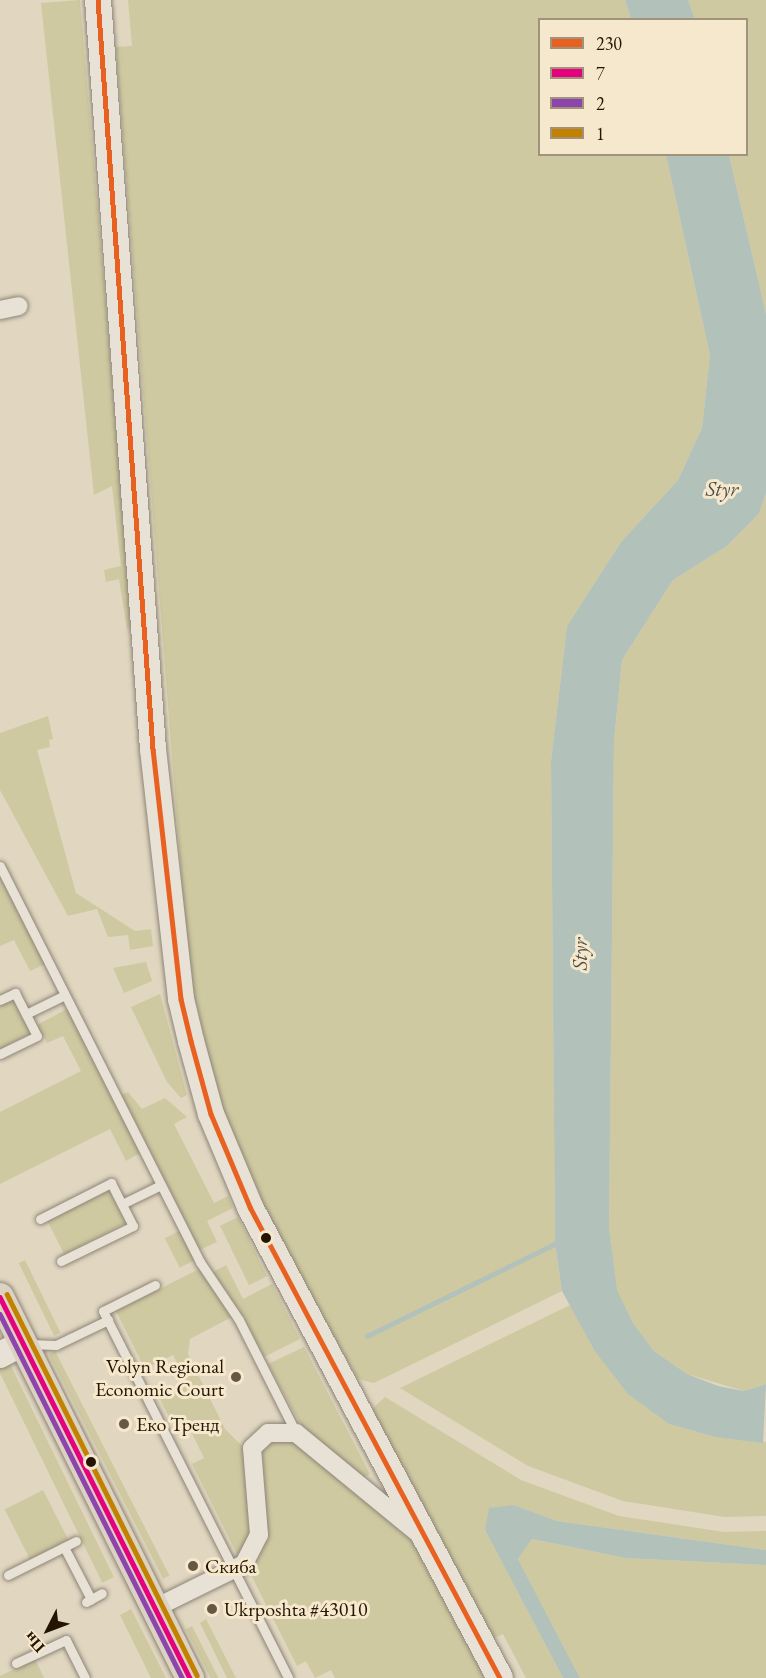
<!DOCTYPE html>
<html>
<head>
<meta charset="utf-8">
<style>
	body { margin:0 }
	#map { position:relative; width:766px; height:1678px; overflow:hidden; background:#e1d6c0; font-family:"EB Garamond",serif }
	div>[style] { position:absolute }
	.green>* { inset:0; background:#cfc9a1; transform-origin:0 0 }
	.water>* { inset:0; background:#b2c2ba }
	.stream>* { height:4.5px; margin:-2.25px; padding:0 2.25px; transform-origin:2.25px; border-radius:2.25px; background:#b2c2ba }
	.roads { filter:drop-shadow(0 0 2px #8d8577) drop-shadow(0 0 2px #8d8577) }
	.lane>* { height:9px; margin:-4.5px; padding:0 4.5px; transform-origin:4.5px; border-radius:4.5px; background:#e7e1d6 }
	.street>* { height:18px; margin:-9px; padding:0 9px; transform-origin:9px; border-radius:9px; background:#e7e1d6 }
	.secondary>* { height:26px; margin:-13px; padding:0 13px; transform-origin:13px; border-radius:13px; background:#e7e1d6 }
	.primary>* { height:28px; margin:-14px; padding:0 14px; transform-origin:14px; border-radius:14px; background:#dbd2c1 }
	.bus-1>* { height:4.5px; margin:-2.25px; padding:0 2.25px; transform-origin:2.25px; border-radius:2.25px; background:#e86120 }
	.bus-2>* { height:4.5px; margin:-2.25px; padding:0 2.25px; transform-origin:2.25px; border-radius:2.25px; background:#e5007d }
	.bus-3>* { height:4.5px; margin:-2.25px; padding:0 2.25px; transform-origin:2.25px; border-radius:2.25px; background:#8e44ad }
	.bus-4>* { height:4.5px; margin:-2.25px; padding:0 2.25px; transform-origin:2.25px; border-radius:2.25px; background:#c28200 }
	.dots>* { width:16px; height:16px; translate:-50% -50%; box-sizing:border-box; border:3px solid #f5e8cd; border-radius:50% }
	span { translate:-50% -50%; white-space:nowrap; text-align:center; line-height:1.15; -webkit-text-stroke:6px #f5e8cd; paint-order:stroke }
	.poi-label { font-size:20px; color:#241401 }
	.right { translate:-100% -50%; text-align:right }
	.left { translate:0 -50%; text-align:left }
	.water-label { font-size:21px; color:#4f4e41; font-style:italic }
	.legend { position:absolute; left:538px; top:18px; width:210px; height:138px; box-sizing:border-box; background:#f5e8cd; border:2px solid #a1937b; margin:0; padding:8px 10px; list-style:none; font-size:18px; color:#241401 }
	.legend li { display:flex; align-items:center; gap:12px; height:30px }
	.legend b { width:30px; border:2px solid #a1937b }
	.north { position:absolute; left:18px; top:1600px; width:60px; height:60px; -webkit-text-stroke:4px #f5e8cd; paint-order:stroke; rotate:228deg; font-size:16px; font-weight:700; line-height:24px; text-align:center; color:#241401 }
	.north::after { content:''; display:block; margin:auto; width:21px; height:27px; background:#241401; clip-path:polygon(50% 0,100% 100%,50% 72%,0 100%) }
</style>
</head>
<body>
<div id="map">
	<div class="green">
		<div style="clip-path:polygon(80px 0,133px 627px,127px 629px,119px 579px,106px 582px,104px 570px,121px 566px,112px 486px,94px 495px,41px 3px)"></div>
		<div style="clip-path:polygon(128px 0,625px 0,631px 19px,540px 20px,540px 154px,666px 155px,710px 355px,702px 428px,678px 480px,621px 542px,567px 626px,551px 761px,555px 1244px,562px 1291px,374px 1383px,358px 1379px,291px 1263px,225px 1125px,189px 972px,116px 47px,132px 46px)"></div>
		<div style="clip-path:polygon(688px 0,766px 0,766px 314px,729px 155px,746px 154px,746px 20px,695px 19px)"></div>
		<div style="clip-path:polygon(766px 493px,766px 1384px,744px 1391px,687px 1374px,654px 1351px,633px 1323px,616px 1290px,609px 1228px,614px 741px,622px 660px,673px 580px,727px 546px,759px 514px)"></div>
		<div style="clip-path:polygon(48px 716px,53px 739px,49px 740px,50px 747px,37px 750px,76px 893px,135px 931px,151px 929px,153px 946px,130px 950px,128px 935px,108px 937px,97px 909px,68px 916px,0 790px,0 733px)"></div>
		<div style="clip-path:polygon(0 875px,45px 964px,30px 971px,14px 940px,0 946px)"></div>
		<div style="clip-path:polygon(146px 962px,152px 981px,124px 993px,113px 968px)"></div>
		<div style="clip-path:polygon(160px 994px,187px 1095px,181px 1098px,167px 1082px,131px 1007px)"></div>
		<div style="clip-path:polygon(13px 998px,31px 1033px,0 1049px,0 1005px)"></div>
		<div style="clip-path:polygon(67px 1009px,140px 1153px,126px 1161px,110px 1129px,0 1184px,0 1112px,81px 1071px,63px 1036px,47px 1043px,37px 1025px)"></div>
		<div style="clip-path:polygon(128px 1092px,142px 1109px,165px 1098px,187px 1117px,174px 1124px,214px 1203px,228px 1196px,233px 1208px,207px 1221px,217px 1242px,200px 1250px,122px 1095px)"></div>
		<div style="left:109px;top:1190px;width:37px;height:69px;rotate:63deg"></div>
		<div style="left:238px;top:1217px;width:66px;height:20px;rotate:64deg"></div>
		<div style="left:179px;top:1231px;width:33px;height:16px;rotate:63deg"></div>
		<div style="left:25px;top:1260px;width:81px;height:7px;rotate:64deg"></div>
		<div style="clip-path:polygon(226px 1265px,243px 1299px,272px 1284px,300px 1339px,264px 1357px,244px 1317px,213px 1272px)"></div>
		<div style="clip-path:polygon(199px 1269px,232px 1317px,190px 1339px,188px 1354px,225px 1429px,245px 1449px,252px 1534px,239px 1558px,192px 1464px,204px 1458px,184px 1417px,172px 1423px,160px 1399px,188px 1385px,173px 1355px,145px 1369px,116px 1311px)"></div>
		<div style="clip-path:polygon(570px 1305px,594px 1350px,669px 1424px,715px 1437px,766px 1442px,766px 1516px,725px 1517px,623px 1501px,528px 1466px,400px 1388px)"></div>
		<div style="clip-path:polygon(304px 1347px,370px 1474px,361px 1479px,304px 1431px,268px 1364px)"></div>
		<div style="left:55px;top:1351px;width:252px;height:7px;rotate:63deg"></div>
		<div style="left:10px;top:1364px;width:237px;height:13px;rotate:64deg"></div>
		<div style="clip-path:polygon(385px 1397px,521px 1480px,619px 1516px,724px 1532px,766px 1531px,766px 1550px,557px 1521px,514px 1505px,485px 1530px,563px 1678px,526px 1678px,503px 1634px,492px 1639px,372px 1409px)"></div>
		<div style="clip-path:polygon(293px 1440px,409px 1534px,486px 1678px,335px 1678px,331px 1670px,315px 1678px,306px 1661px,297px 1666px,249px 1571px,257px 1456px,265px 1443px)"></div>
		<div style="left:43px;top:1490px;width:56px;height:43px;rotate:63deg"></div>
		<div style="clip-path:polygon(532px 1539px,625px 1558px,766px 1565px,766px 1678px,580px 1678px,518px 1559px)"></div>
		<div style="clip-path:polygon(131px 1609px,166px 1678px,151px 1678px,120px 1615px)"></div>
		<div style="clip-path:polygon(206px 1619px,236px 1678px,227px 1678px,200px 1623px)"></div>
		<div style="left:192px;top:1626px;width:58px;height:7px;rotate:63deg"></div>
		<div style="clip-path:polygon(35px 1659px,44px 1678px,0 1678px,0 1676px)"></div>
	</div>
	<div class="water">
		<div style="clip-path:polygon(625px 0,688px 0,695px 19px,631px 19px)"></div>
		<div style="clip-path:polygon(666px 155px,729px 155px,766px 314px,766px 493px,759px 514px,727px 546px,673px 580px,622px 660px,614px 741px,609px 1228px,617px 1290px,633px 1323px,654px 1351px,687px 1374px,718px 1386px,744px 1391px,766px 1384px,763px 1443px,715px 1437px,669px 1424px,628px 1394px,594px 1350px,562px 1291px,555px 1244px,551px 761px,567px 626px,621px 542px,678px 480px,702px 428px,710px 355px)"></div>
		<div style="clip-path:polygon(514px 1505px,557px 1521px,766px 1550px,766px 1565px,625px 1558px,532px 1539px,518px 1559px,580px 1678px,563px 1678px,485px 1530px,489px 1508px)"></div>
	</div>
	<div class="stream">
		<div style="left:367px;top:1336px;width:214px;rotate:-26.1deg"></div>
	</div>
	<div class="roads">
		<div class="lane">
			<div style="left:0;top:866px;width:444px;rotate:63.2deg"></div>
			<div style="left:200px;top:1262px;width:70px;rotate:56.1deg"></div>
			<div style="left:239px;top:1320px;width:127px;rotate:63.2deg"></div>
			<div style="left:0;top:1000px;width:17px;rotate:-25deg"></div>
			<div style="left:15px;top:993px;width:48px;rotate:62.9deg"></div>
			<div style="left:37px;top:1036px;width:41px;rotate:154.1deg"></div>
			<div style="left:26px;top:1014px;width:43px;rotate:-26deg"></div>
			<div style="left:122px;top:1204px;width:43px;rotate:-26deg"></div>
			<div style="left:40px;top:1219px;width:80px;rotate:-26.9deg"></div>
			<div style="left:111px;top:1183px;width:48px;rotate:62.9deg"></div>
			<div style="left:133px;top:1226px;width:80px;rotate:154.1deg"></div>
			<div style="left:155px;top:1285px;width:58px;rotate:153.4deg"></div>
			<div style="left:103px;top:1311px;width:411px;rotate:63.2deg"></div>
			<div style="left:29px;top:1344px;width:27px;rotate:2deg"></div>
			<div style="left:56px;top:1345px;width:58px;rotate:-25.7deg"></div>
			<div style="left:64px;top:1547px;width:59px;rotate:62.6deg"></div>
			<div style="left:8px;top:1575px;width:76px;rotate:-26.6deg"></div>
			<div style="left:86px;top:1602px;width:18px;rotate:-29deg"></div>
			<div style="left:16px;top:1663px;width:55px;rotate:-24.7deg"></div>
			<div style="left:66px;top:1640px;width:42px;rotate:63.4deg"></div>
		</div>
		<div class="street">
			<div style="left:0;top:310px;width:19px;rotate:-12deg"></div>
			<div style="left:155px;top:1608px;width:99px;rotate:-26.3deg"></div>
			<div style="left:244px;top:1564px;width:33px;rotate:-63deg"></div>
			<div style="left:259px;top:1535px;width:87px;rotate:-94.6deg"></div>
			<div style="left:252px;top:1448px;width:22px;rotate:-43deg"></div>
			<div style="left:268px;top:1433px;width:28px"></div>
			<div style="left:296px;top:1433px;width:161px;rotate:39.4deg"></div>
		</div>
		<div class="secondary">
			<div style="left:98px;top:0;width:751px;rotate:85.8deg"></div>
			<div style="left:153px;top:749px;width:252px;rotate:83.6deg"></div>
			<div style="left:181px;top:999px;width:43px;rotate:76.6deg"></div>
			<div style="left:191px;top:1041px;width:76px;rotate:74.7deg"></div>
			<div style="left:211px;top:1114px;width:101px;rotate:67.2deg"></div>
			<div style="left:250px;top:1207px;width:533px;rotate:62.04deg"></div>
			<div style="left:0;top:1355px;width:26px;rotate:-28deg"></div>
		</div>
		<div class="primary">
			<div style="left:0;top:1297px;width:426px;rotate:63.5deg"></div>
		</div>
	</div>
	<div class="bus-1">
		<div style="left:98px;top:0;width:751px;rotate:85.8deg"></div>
		<div style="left:153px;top:749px;width:252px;rotate:83.6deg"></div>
		<div style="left:181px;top:999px;width:43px;rotate:76.6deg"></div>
		<div style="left:191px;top:1041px;width:76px;rotate:74.7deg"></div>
		<div style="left:211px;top:1114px;width:101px;rotate:67.2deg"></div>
		<div style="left:250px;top:1207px;width:533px;rotate:62.04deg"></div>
	</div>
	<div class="bus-2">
		<div style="left:0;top:1297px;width:426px;rotate:63.5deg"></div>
	</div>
	<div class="bus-3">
		<div style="left:0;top:1314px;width:407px;rotate:63.4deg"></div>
	</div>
	<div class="bus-4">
		<div style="left:7px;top:1294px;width:426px;rotate:63.5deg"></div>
	</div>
	<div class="dots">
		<div style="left:266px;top:1238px;background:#241401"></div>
		<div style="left:236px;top:1377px;background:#665844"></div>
		<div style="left:124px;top:1424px;background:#665844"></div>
		<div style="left:91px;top:1462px;background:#241401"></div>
		<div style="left:193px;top:1566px;background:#665844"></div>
		<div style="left:212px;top:1609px;background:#665844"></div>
	</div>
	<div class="poi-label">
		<span class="right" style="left:224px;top:1378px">Volyn Regional<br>Economic Court</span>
		<span class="left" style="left:136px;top:1424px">Еко Тренд</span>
		<span class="left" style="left:205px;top:1566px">Скиба</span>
		<span class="left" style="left:224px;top:1609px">Ukrposhta #43010</span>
	</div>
	<div class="water-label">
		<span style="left:722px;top:489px">Styr</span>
		<span style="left:580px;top:954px;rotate:-90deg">Styr</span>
	</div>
	<ul class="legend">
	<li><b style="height:8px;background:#e86120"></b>230</li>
	<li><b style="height:8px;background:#e5007d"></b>7</li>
	<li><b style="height:8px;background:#8e44ad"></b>2</li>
	<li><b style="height:8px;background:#c28200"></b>1</li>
	</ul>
	<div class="north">Пн</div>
</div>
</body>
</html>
